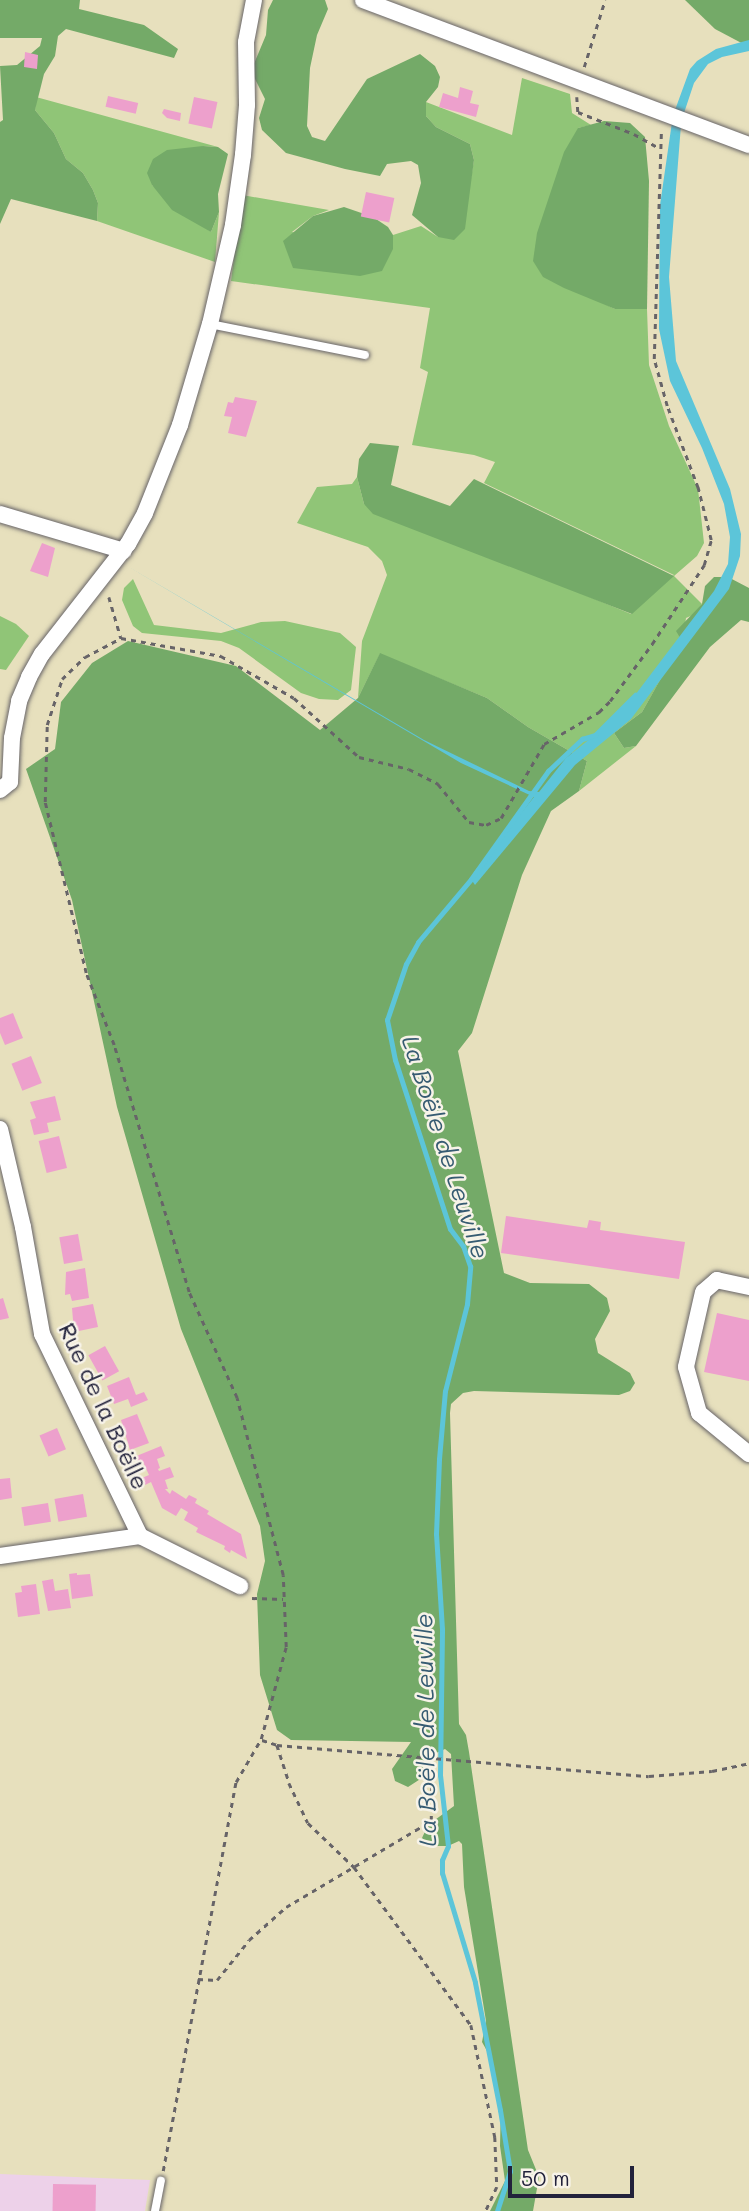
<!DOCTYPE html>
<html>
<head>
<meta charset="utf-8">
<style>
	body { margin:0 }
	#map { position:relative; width:749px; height:2211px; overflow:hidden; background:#e7e0bd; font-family:Mali,sans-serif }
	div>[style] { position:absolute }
	.built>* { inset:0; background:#edd1e9 }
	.green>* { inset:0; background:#90c577 }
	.forest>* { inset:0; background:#74aa68 }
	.water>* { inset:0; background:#5cc5d9 }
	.stream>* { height:5px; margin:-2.5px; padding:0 2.5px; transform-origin:2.5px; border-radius:2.5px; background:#5cc5d9 }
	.building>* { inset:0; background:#eda0cc; transform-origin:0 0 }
	.path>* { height:2.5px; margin-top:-1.25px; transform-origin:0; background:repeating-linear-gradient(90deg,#676468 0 5px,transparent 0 10px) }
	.roads { filter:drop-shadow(0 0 2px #676468) drop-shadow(0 0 2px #676468) }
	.lane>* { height:8px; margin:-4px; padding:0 4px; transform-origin:4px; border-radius:4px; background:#fff }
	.street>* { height:16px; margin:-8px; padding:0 8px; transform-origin:8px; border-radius:8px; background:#fff }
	span { translate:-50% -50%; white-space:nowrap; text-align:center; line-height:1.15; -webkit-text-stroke:5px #f7f3e8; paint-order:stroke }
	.street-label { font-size:23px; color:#22223b }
	.water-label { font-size:24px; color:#365b72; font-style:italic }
	.scale { position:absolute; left:508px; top:2166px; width:126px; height:32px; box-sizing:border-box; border:4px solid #22223b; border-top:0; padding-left:9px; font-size:21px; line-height:24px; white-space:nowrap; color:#22223b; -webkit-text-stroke:5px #f7f3e8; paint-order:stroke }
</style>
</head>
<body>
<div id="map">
	<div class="built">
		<div style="clip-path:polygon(0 2174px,150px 2180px,145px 2211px,0 2211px)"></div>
	</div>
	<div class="green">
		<div style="clip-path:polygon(522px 78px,570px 94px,572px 113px,591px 125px,578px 128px,592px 298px,615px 309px,647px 309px,649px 365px,669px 426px,698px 489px,704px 543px,697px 556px,674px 576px,702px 604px,695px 614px,686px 618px,683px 640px,642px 712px,614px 733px,624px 748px,636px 746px,579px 791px,587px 761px,528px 727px,487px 698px,380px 654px,358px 698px,362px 641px,387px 575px,382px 561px,368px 547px,297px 523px,317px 487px,352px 484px,357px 477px,364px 504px,631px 614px,674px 575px,484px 483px,495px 462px,474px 455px,412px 445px,428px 372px,420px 368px,430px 308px,231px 281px,242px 195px,329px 210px,313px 216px,292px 232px,393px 249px,393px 235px,421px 226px,438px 237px,470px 184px,474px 160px,470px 144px,436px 127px,426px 116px,426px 102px,512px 135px)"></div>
		<div style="clip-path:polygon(36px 97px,218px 147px,203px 146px,152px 185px,211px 232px,219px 212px,215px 262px,97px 221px,98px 203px,93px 190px,83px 173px,66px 159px,54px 133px,35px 110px)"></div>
		<div style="clip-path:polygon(133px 579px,154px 625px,221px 633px,261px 622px,285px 621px,340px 633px,356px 647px,351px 690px,338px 700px,319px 699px,301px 693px,239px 648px,221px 641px,142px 633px,133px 626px,122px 600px,124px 588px)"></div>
		<div style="clip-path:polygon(0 616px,16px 624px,29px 636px,6px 670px,0 669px)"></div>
	</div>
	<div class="forest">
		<div style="clip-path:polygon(0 0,80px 0,79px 9px,144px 25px,178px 49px,174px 58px,66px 29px,58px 36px,55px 56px,44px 74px,35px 110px,54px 133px,66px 159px,83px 173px,93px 190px,98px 203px,97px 221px,11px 199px,0 224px,0 122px,3px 120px,0 66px,17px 65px,40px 46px,42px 38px,0 38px)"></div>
		<div style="clip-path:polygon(273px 0,325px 0,328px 9px,317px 35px,310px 68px,307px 126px,312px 137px,325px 141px,367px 79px,420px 54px,435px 66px,440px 77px,438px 87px,426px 102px,426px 116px,436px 127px,470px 144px,474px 160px,465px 229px,454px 240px,438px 237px,412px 215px,421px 183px,418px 165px,411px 161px,387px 164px,380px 176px,345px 169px,286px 153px,262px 130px,259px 118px,265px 99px,251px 71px,266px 35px,268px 10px)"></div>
		<div style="clip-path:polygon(685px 0,749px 0,749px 47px,715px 29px)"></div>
		<div style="clip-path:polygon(604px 121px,630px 123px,645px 137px,649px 181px,647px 309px,615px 309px,564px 288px,543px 277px,533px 261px,537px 233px,564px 152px,578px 128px)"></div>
		<div style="clip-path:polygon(203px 146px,218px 147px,228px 154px,218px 194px,219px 212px,211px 232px,172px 210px,152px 185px,147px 173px,153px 159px,167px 150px)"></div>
		<div style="clip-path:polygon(344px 207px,373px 217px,388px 227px,393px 235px,393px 249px,382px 271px,360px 276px,293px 268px,283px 241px,313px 216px)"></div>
		<div style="clip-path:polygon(370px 443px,399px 446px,391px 485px,450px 506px,474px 479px,674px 576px,632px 614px,373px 514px,364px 504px,357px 477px,359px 459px)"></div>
		<div style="clip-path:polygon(714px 577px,728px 577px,749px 588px,749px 622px,741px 620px,710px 647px,636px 746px,624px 748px,614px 733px,642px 712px,682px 641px,676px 631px,702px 604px,705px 586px)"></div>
		<div style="clip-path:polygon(128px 641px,236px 666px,320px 730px,358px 698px,380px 653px,487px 698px,528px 727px,587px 761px,579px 791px,551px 811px,522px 875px,472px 1033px,458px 1051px,504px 1273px,530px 1283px,589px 1284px,607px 1298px,610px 1311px,595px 1339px,598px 1353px,630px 1373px,635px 1383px,630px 1391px,619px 1395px,474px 1391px,463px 1393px,451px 1404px,450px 1413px,459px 1724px,466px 1735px,469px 1752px,528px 2150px,539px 2177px,533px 2211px,490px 2211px,505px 2181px,500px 2146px,501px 2104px,491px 2058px,482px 2042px,486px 2021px,464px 1887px,462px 1844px,459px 1841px,448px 1846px,429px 1846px,422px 1838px,428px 1825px,454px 1806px,451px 1754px,445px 1749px,436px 1753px,425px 1776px,408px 1787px,395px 1781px,392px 1769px,411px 1742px,291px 1740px,277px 1730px,260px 1675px,257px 1594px,265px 1561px,260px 1526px,181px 1329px,117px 1107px,72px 900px,26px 769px,55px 749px,61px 702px,92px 663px)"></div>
	</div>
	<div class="water">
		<div style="clip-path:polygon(749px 40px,749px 51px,722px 57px,708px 64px,694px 83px,684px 113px,675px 110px,690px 69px,697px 61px,716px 49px)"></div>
		<div style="clip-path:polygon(672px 122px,681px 125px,669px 277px,676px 361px,730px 489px,741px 534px,740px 556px,729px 589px,631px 719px,575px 765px,475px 885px,471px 879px,474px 872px,534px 797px,461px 763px,122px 563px,424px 740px,529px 791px,539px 792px,566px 758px,611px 722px,629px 703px,714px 591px,728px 564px,730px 537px,724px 504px,702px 448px,670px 381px,659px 329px,660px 205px)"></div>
	</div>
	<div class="stream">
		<div style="left:497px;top:2211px;width:42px;rotate:-72deg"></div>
		<div style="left:510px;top:2171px;width:62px;rotate:-99.3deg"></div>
		<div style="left:500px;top:2110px;width:130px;rotate:-101.1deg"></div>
		<div style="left:475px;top:1982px;width:114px;rotate:-106.8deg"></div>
		<div style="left:442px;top:1873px;width:13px;rotate:-90deg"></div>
		<div style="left:442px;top:1860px;width:15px;rotate:-67deg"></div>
		<div style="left:448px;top:1846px;width:71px;rotate:-96.4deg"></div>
		<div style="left:440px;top:1775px;width:146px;rotate:-89.2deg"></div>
		<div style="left:442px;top:1629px;width:95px;rotate:-93.6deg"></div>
		<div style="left:436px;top:1534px;width:75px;rotate:-87.7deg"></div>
		<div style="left:439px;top:1459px;width:68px;rotate:-85deg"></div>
		<div style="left:445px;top:1391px;width:90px;rotate:-75.8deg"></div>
		<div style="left:467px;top:1304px;width:38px;rotate:-85deg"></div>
		<div style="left:470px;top:1266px;width:21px;rotate:-109deg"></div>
		<div style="left:463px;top:1246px;width:21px;rotate:-127deg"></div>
		<div style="left:450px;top:1229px;width:178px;rotate:-108deg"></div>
		<div style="left:395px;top:1060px;width:41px;rotate:-101.3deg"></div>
		<div style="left:387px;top:1020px;width:59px;rotate:-71.3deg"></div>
		<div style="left:406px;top:964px;width:25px;rotate:-61deg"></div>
		<div style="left:418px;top:942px;width:82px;rotate:-49.9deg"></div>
		<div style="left:471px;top:879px;width:133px;rotate:-54.5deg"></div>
		<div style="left:548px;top:771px;width:47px;rotate:-43.3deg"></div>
		<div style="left:582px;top:739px;width:14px;rotate:-17deg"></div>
		<div style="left:595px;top:735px;width:57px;rotate:-45deg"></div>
	</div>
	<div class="building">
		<div style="clip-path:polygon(25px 52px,38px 55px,37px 69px,24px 67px)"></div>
		<div style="clip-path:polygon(460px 87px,473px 91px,470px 103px,479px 105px,476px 117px,439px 107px,443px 93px,458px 98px)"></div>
		<div style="left:108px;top:96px;width:31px;height:11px;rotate:13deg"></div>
		<div style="left:194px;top:97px;width:24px;height:27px;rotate:12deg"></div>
		<div style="clip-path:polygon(164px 109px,181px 113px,180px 121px,167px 118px,162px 113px)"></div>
		<div style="left:366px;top:192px;width:29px;height:25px;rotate:12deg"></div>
		<div style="clip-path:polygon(235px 397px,257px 401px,246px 437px,228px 433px,232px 417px,224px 416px,228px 402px,233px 403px)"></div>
		<div style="clip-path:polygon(42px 543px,55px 548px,48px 577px,30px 571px)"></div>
		<div style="clip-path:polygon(13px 1013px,23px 1038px,5px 1045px,0 1033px,0 1018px)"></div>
		<div style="left:31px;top:1056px;width:29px;height:21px;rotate:68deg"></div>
		<div style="clip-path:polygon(55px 1096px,61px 1120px,47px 1123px,49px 1132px,34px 1135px,30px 1120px,36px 1118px,30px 1102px)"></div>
		<div style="left:59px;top:1136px;width:33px;height:21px;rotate:76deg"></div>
		<div style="clip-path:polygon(506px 1216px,587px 1228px,589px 1220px,601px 1222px,600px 1230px,685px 1242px,679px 1279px,501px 1253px)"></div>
		<div style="left:78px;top:1234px;width:27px;height:19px;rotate:80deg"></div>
		<div style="clip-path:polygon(85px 1268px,89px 1298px,72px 1301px,70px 1294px,65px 1295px,66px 1272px)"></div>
		<div style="clip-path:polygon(3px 1298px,9px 1318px,0 1320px,0 1299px)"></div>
		<div style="clip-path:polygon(93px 1304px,98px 1327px,74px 1332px,72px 1308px)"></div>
		<div style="clip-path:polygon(717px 1313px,749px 1320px,749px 1381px,704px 1372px)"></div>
		<div style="left:105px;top:1346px;width:29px;height:19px;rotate:61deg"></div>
		<div style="clip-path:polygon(129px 1377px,136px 1395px,144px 1392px,148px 1400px,131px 1407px,128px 1399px,114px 1404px,107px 1386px)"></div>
		<div style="clip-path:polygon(137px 1414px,149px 1443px,130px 1450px,121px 1420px)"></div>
		<div style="left:57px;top:1428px;width:23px;height:19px;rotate:67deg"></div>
		<div style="clip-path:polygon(161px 1446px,165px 1456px,157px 1459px,160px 1468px,158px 1469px,159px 1471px,170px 1467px,174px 1477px,165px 1480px,168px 1489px,165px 1489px,170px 1494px,172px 1490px,186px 1499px,189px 1495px,197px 1499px,195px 1503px,209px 1511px,207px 1514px,241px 1534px,247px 1559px,231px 1550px,230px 1553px,224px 1549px,225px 1546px,196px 1532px,198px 1528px,184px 1520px,188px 1512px,181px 1508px,176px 1516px,162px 1508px,151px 1482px,145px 1485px,142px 1478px,149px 1475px,143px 1462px,137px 1464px,134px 1457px)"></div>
		<div style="clip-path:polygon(10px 1478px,12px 1498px,0 1500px,0 1479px)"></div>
		<div style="left:83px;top:1494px;width:23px;height:29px;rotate:80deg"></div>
		<div style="left:48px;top:1503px;width:19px;height:27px;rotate:81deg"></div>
		<div style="clip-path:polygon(77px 1573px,77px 1575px,90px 1574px,93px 1596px,72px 1599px,69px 1574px)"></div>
		<div style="clip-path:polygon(53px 1579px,55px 1591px,68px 1589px,71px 1608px,48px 1611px,42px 1581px)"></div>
		<div style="clip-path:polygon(36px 1584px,40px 1614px,18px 1617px,15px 1593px,22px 1592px,21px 1586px)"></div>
		<div style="left:53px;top:2184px;width:43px;height:27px;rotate:1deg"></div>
	</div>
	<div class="path">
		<div style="left:584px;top:67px;width:70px;rotate:-72.6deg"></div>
		<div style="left:577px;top:97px;width:15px;rotate:86deg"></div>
		<div style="left:578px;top:112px;width:60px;rotate:21.4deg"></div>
		<div style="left:634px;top:134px;width:26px;rotate:29deg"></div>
		<div style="left:109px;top:597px;width:43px;rotate:73.7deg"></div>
		<div style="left:252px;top:1598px;width:31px;rotate:2deg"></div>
		<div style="left:262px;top:1740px;width:16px;rotate:18deg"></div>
		<div style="left:277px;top:1745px;width:373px;rotate:4.8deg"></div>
		<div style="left:649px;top:1776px;width:63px;rotate:-4.5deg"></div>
		<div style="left:712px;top:1771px;width:38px;rotate:-12deg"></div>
		<div style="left:277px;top:1745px;width:40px;rotate:72deg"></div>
		<div style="left:289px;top:1783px;width:44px;rotate:64.6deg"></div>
		<div style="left:308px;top:1823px;width:64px;rotate:43.7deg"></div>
		<div style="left:354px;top:1867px;width:197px;rotate:53.5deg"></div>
		<div style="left:471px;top:2025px;width:115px;rotate:77.9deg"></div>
		<div style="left:495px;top:2137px;width:50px;rotate:87.7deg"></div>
		<div style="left:497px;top:2187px;width:26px;rotate:115deg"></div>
		<div style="left:198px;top:1979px;width:19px;rotate:3deg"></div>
		<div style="left:217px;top:1980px;width:51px;rotate:-51.3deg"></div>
		<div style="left:249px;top:1940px;width:50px;rotate:-41.7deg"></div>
		<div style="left:286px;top:1907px;width:169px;rotate:-30.7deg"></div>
		<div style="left:431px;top:1821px;width:63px;rotate:-89.1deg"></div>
		<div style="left:163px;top:2171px;width:396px;rotate:-79.4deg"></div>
		<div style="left:236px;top:1782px;width:50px;rotate:-59.8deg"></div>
		<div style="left:261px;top:1739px;width:95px;rotate:-74.8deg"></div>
		<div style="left:286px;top:1647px;width:72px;rotate:-92.4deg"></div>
		<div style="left:283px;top:1575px;width:183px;rotate:-104.6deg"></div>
		<div style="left:237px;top:1398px;width:116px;rotate:-114.4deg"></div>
		<div style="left:189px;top:1292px;width:258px;rotate:-106.9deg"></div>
		<div style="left:114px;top:1045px;width:77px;rotate:-111.3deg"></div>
		<div style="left:86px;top:973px;width:176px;rotate:-103.5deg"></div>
		<div style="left:45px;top:802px;width:77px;rotate:-88.5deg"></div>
		<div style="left:47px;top:725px;width:48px;rotate:-71.9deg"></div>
		<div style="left:62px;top:679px;width:32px;rotate:-44deg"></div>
		<div style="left:85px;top:657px;width:41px;rotate:-27.8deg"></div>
		<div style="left:121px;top:638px;width:102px;rotate:10.2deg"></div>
		<div style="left:221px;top:656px;width:84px;rotate:29.9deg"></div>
		<div style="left:294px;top:698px;width:88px;rotate:42.2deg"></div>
		<div style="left:359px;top:757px;width:51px;rotate:13.5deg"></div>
		<div style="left:409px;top:769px;width:33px;rotate:27deg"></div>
		<div style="left:438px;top:784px;width:49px;rotate:50.8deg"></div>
		<div style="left:469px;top:822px;width:17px;rotate:10deg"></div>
		<div style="left:486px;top:825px;width:17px;rotate:-25deg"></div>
		<div style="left:501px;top:818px;width:86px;rotate:-59.8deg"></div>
		<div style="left:544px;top:744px;width:64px;rotate:-30.2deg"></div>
		<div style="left:599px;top:712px;width:16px;rotate:-45deg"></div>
		<div style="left:610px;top:701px;width:71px;rotate:-53.6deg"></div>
		<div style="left:652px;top:644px;width:95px;rotate:-56.6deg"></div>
		<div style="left:704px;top:565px;width:26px;rotate:-74deg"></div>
		<div style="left:711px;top:540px;width:54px;rotate:-104deg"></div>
		<div style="left:698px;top:488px;width:88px;rotate:-110.7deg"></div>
		<div style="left:667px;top:406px;width:49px;rotate:-105.5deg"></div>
		<div style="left:654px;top:359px;width:229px;rotate:-88.2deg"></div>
	</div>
	<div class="roads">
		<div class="lane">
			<div style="left:210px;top:324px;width:158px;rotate:11.3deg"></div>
			<div style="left:155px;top:2211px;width:31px;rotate:-79deg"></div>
		</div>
		<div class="street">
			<div style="left:363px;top:0;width:412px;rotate:20.6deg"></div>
			<div style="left:0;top:514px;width:129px;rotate:16.6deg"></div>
			<div style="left:0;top:790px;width:13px;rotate:-39deg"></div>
			<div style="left:10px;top:782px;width:44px;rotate:-87.4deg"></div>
			<div style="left:12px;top:738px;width:38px;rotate:-79deg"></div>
			<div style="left:19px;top:701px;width:26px;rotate:-67deg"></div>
			<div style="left:29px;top:677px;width:26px;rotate:-61deg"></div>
			<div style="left:42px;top:654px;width:140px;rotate:-52deg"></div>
			<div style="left:128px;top:544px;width:35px;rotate:-61deg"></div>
			<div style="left:145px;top:513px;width:95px;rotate:-68.3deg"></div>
			<div style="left:180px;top:425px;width:105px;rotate:-73.5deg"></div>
			<div style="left:210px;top:324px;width:102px;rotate:-76.9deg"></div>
			<div style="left:233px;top:225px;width:71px;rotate:-81.9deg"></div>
			<div style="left:243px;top:155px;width:50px;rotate:-85.4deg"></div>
			<div style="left:247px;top:105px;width:63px;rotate:-90.9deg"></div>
			<div style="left:246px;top:42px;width:43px;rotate:-79.2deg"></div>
			<div style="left:0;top:1129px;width:101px;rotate:76.8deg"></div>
			<div style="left:23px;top:1227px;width:109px;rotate:79.9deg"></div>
			<div style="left:42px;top:1334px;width:225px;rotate:64.1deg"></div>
			<div style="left:749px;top:1287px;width:33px;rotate:-168deg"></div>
			<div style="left:717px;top:1280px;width:18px;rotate:139deg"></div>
			<div style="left:703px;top:1292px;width:77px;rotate:102.8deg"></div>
			<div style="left:686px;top:1367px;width:48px;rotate:74.2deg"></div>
			<div style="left:699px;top:1413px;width:65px;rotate:39.4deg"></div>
			<div style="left:0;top:1556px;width:141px;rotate:-8.1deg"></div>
			<div style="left:140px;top:1536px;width:112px;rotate:26.6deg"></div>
		</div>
	</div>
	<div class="street-label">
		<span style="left:104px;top:1406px;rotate:65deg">Rue de la Boëlle</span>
	</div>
	<div class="water-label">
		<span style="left:446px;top:1147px;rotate:72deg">La Boële de Leuville</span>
		<span style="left:425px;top:1730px;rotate:-91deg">La Boële de Leuville</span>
	</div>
	<div class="scale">50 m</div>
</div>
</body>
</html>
